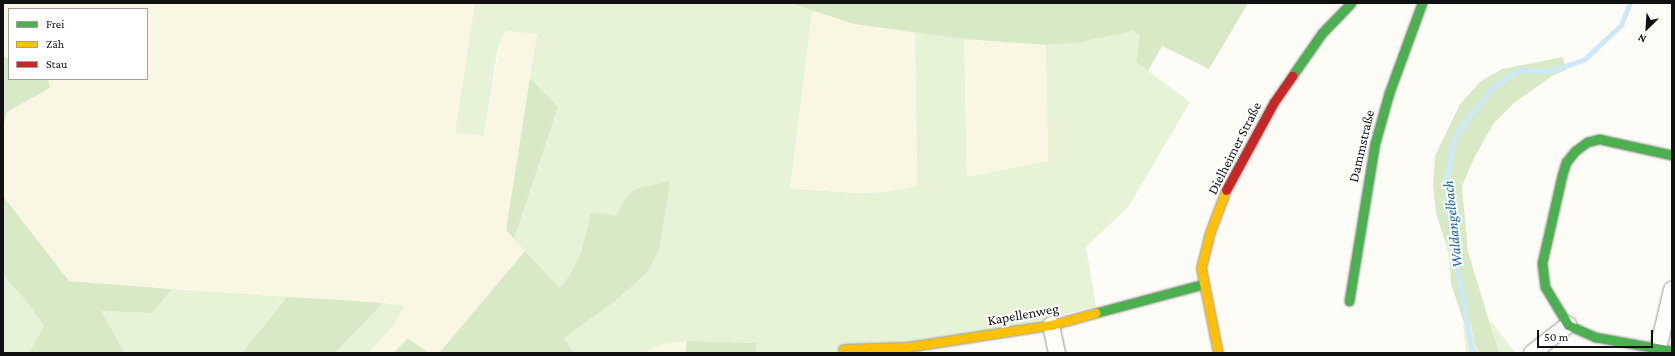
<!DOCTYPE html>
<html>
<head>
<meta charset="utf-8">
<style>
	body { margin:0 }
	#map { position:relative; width:1675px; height:356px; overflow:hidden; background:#fdfcf7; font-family:"Crimson Pro",serif }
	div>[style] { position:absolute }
	.farmland>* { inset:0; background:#f9f7e4 }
	.green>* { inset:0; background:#e7f3d7 }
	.forest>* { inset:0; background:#d8eac5 }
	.stream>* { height:4.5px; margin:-2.25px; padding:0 2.25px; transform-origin:2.25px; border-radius:2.25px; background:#cde8f7 }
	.roads { filter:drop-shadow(0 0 1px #979795) drop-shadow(0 0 1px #979795) }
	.street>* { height:16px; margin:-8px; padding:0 8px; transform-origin:8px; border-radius:8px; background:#fffffe }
	.fast>* { height:9px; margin:-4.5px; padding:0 4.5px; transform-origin:4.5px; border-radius:4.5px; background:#4caf50 }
	.slow>* { height:9px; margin:-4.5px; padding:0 4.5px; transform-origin:4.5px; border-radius:4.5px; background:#ffc107 }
	.jam>* { height:9px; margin:-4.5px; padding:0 4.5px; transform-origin:4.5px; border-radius:4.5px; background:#c62828 }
	span { translate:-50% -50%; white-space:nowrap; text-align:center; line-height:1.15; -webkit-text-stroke:4px #fff; paint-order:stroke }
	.street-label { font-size:14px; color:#111 }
	.water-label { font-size:15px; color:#1768a6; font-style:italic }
	.frame { position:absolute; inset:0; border:4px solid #111; pointer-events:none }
	.legend { position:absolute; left:8px; top:8px; width:140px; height:72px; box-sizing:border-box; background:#fff; border:1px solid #a0a0a0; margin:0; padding:5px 7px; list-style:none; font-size:12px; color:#111 }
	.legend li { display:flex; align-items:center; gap:8px; height:20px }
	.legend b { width:20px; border:1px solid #a0a0a0 }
	.north { position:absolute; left:1627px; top:8px; width:40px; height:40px; -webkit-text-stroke:3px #fff; paint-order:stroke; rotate:205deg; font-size:11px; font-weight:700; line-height:16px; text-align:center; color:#111 }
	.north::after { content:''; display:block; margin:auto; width:14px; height:18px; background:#111; clip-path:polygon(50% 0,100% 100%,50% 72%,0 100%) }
	.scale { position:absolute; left:1537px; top:330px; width:116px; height:18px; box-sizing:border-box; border:2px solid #111; border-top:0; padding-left:5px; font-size:12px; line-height:14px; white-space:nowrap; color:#111; -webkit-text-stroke:3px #fff; paint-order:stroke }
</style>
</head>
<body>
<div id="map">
	<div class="farmland">
		<div style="clip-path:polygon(3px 3px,475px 3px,455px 133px,484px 136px,501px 39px,507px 31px,538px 34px,506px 230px,525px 251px,439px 353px,428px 353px,408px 338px,393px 353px,369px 353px,395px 323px,403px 306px,69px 281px,3px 196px,3px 128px,7px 112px,50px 88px,48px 79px,147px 79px,147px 9px,9px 9px,9px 59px,3px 56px)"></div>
		<div style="clip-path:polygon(812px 10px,854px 24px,915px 32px,917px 187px,888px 192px,857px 193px,790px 189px)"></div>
		<div style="clip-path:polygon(964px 39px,1046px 45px,1048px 162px,967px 177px)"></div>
		<div style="clip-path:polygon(687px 341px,685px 353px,645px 353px,658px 345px)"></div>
	</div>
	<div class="green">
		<div style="clip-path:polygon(475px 3px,789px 3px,812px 10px,790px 189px,857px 193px,888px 192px,917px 186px,915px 32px,964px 39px,967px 177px,1048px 161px,1046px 45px,1077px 43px,1133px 31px,1140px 35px,1136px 62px,1190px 102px,1129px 206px,1086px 247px,1096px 306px,915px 353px,756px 353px,757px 343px,687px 341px,658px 345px,645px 353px,574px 353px,564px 338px,614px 302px,648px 272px,659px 250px,626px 197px,616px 217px,591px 212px,581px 253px,571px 273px,560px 288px,514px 239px,558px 107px,530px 78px,537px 34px,507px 31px,501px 39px,497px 53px,484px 136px,455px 133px)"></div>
		<div style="clip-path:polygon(3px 275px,26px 301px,44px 326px,29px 353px,3px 353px)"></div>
		<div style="clip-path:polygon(172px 289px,287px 297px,242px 353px,125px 353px,100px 311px,152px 313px)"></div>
		<div style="clip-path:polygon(383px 303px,404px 306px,395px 323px,369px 353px,335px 353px)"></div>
		<div style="clip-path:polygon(1492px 322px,1515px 353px,1466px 353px,1463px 324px)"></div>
	</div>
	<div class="forest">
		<div style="clip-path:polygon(789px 3px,1248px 3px,1209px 69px,1162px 46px,1148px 71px,1136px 62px,1140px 35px,1133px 31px,1077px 43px,1046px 45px,964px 39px,854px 24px)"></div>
		<div style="clip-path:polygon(3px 56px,9px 59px,9px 79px,48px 79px,50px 88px,7px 112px,3px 128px)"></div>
		<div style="clip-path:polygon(1563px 57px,1566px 70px,1552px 76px,1514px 103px,1494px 123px,1475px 156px,1462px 186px,1468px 252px,1499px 353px,1480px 353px,1475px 345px,1471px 324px,1464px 323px,1451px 284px,1449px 254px,1436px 213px,1433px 186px,1435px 156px,1460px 104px,1481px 81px,1502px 69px)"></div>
		<div style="clip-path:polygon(530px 78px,558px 107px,514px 239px,506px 230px)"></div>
		<div style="clip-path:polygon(670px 181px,659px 250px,648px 272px,614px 302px,564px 338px,574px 353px,439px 353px,525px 251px,560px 288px,571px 273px,581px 253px,591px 212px,616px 216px,626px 197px,635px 189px)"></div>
		<div style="clip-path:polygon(3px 196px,69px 281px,172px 289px,152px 313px,101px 311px,125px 353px,29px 353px,44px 326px,26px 301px,3px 275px)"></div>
		<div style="clip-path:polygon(287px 297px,326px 299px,383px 303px,335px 353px,242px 353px)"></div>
		<div style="clip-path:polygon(408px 338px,428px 353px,393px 353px)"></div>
		<div style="clip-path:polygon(687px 341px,726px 342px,757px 343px,756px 353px,685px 353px)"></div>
	</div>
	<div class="stream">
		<div style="left:1474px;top:353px;width:6px;rotate:-121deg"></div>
		<div style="left:1471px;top:348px;width:124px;rotate:-99.8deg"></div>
		<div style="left:1450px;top:226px;width:47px;rotate:-94.9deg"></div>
		<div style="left:1446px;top:179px;width:45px;rotate:-78.4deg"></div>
		<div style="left:1455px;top:135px;width:61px;rotate:-51.6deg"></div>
		<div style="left:1493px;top:87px;width:31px;rotate:-33deg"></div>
		<div style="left:1519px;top:70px;width:32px;rotate:2deg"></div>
		<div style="left:1551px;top:71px;width:36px;rotate:-19deg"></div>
		<div style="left:1585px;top:59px;width:50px;rotate:-43.4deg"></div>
		<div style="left:1621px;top:25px;width:24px;rotate:-68deg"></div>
	</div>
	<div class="roads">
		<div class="street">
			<div style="left:1051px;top:325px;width:29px;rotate:78deg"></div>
			<div style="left:1658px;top:349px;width:61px;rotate:-76.7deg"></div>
			<div style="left:1532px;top:353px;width:46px;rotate:-37.9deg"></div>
		</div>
		<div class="fast">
			<div style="left:1292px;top:76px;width:52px;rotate:-55.1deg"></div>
			<div style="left:1322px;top:33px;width:42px;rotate:-46deg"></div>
			<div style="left:1672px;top:155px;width:75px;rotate:-167.6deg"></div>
			<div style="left:1599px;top:139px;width:12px;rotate:166deg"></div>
			<div style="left:1587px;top:142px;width:15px;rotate:143deg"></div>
			<div style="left:1575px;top:151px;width:14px;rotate:129deg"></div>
			<div style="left:1566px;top:162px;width:14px;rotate:107deg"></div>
			<div style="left:1562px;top:175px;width:90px;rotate:102.8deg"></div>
			<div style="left:1542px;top:263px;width:24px;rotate:83deg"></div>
			<div style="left:1545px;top:287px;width:44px;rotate:58.8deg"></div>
			<div style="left:1568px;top:325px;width:30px;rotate:24deg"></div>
			<div style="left:1595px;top:337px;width:78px;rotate:10.3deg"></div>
			<div style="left:1349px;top:301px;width:160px;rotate:-80.7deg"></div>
			<div style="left:1375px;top:143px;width:52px;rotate:-74.4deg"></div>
			<div style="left:1389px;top:93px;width:96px;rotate:-69.9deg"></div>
			<div style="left:1095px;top:313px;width:113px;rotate:-14.9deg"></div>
		</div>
		<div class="slow">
			<div style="left:843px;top:349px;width:64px;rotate:-1.8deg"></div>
			<div style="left:907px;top:347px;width:146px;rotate:-8.7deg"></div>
			<div style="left:1051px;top:325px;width:46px;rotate:-15.3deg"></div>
			<div style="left:1218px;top:353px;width:87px;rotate:-101.3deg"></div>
			<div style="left:1201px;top:268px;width:37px;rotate:-76deg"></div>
			<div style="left:1210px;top:232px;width:45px;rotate:-69.1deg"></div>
		</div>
		<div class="jam">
			<div style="left:1226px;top:190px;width:100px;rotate:-61.4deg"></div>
			<div style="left:1274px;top:102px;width:32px;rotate:-55deg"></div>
		</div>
	</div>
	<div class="street-label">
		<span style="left:1361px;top:146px;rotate:-77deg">Dammstraße</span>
		<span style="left:1234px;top:148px;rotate:-63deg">Dielheimer Straße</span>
		<span style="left:1023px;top:314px;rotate:-10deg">Kapellenweg</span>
	</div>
	<div class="water-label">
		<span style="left:1453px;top:224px;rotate:-96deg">Waldangelbach</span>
	</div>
	<div class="frame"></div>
	<ul class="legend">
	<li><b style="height:5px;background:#4caf50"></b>Frei</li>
	<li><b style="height:5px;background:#ffc107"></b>Zäh</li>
	<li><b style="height:5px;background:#c62828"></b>Stau</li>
	</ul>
	<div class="north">N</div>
	<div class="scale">50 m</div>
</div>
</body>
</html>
